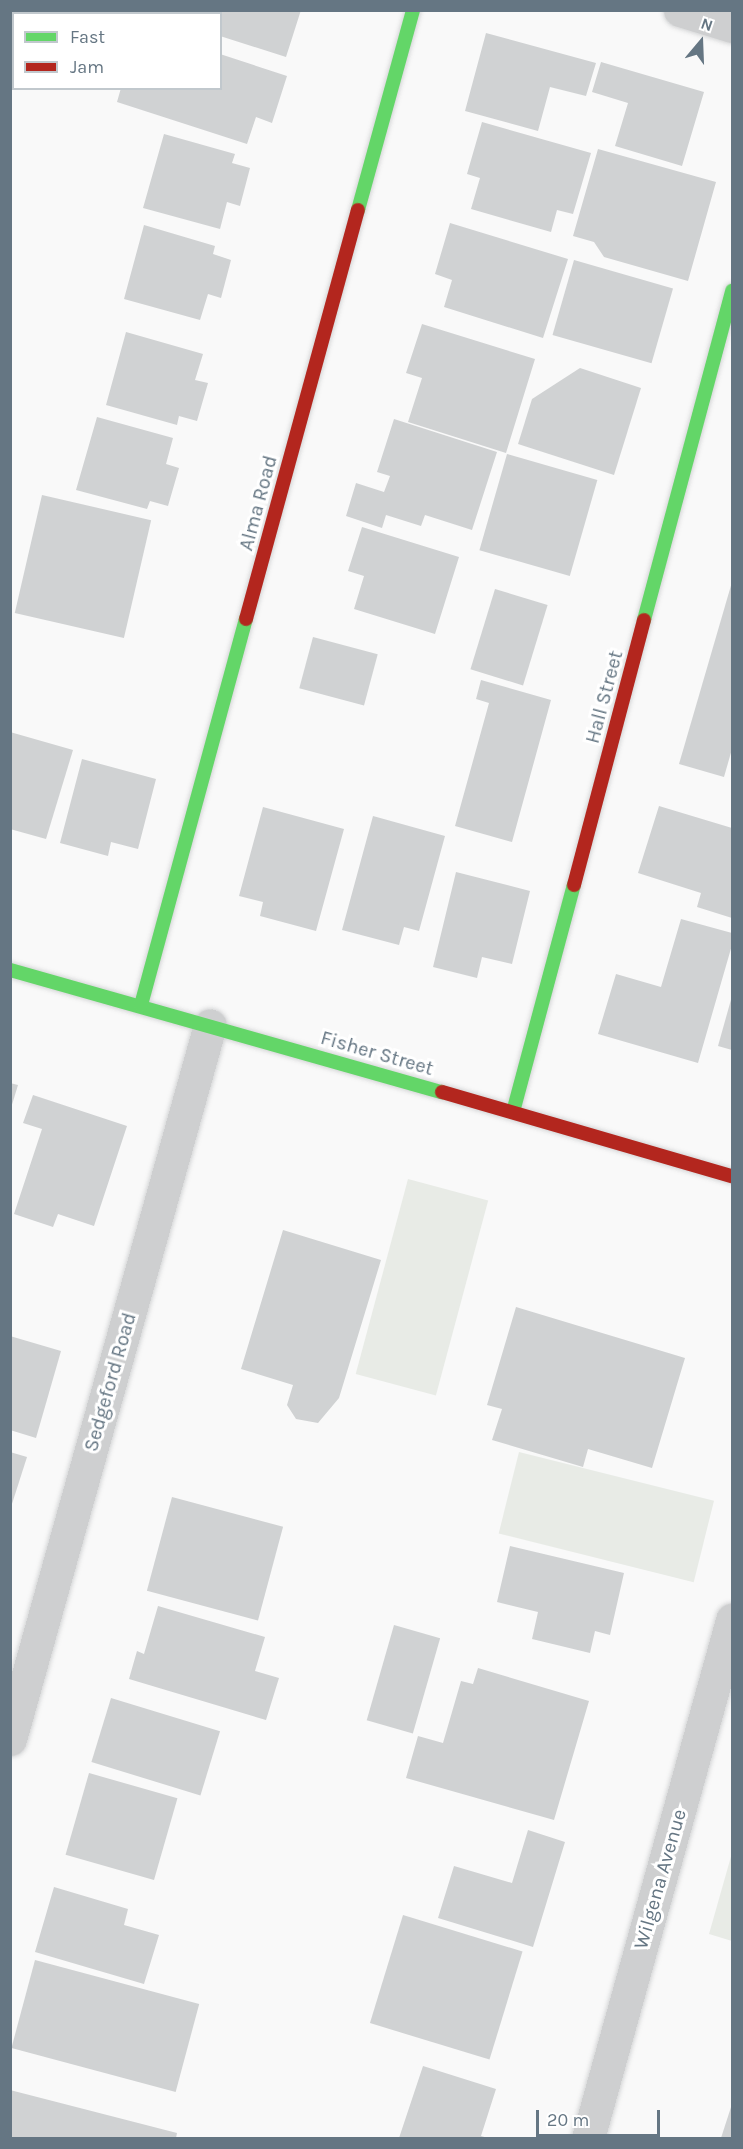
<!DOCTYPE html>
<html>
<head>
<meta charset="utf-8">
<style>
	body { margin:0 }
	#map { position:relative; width:743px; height:2149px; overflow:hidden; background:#f9f9f9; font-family:Karla,sans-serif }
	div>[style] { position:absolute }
	.green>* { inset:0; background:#e8ebe6; transform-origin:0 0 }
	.building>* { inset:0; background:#d0d2d3; transform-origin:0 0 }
	.roads { filter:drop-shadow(0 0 2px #d5d6d7) drop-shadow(0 0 2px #d5d6d7) }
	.street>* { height:33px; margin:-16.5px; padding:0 16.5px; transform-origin:16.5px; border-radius:16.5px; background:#cecfd0 }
	.fast>* { height:14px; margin:-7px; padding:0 7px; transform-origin:7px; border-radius:7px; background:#63d668 }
	.jam>* { height:14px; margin:-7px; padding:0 7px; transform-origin:7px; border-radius:7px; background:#b3261e }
	span { translate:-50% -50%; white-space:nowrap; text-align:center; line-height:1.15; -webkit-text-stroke:6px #fff; paint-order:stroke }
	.street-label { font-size:20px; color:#657683 }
	.frame { position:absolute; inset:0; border:12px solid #657683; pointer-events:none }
	.legend { position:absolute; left:12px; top:12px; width:210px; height:78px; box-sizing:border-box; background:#fff; border:2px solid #c1c8cd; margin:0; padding:8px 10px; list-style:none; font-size:18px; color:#657683 }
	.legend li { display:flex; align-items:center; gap:12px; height:30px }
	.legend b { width:30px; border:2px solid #c1c8cd }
	.north { position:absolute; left:671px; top:12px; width:60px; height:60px; -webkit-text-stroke:4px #fff; paint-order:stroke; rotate:19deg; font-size:16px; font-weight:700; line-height:24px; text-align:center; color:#657683 }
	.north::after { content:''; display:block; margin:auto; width:21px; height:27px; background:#657683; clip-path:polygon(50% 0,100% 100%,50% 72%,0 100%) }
	.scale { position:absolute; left:536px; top:2110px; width:124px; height:27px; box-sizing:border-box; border:3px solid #657683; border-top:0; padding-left:8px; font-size:18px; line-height:21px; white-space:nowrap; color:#657683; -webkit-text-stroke:4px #fff; paint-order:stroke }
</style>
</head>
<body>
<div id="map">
	<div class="green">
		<div style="left:408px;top:1179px;width:83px;height:202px;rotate:15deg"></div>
		<div style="left:519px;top:1452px;width:201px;height:84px;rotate:14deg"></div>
		<div style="clip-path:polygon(732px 1853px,732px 1941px,709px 1934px)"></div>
	</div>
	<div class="building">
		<div style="clip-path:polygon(182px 10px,301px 10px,286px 57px,220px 36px,220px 14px,181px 14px)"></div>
		<div style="clip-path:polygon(486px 33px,596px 63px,586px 96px,550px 87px,538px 131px,465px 111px)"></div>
		<div style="clip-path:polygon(220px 54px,287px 76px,272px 123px,256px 117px,247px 144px,117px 102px,121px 88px,220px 88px)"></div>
		<div style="clip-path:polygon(601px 62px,704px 92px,682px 166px,615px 146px,628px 103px,592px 92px)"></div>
		<div style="clip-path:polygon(482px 122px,591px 153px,573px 214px,557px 210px,551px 232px,471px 209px,480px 178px,467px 174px)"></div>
		<div style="clip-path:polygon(164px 134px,235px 154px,232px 163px,250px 168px,240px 206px,227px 202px,220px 229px,143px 208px)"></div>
		<div style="clip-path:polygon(598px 149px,716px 182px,688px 281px,604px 257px,594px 242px,573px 236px)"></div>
		<div style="clip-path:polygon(450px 223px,568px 259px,543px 338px,444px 307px,452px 280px,435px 274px)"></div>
		<div style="clip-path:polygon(144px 225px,215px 246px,213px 254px,231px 260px,221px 298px,208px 294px,200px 320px,124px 299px)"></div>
		<div style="left:574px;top:260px;width:103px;height:78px;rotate:16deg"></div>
		<div style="clip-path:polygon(422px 324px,535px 359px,506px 453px,408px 422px,422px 378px,406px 373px)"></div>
		<div style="clip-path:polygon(126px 332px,203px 354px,195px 380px,208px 383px,197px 421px,179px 416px,177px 425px,106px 405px)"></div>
		<div style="clip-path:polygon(580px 368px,641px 388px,614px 475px,518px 444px,532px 399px)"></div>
		<div style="clip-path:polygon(97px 417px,173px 438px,166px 464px,179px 468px,168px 506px,150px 501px,147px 509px,76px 490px)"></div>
		<div style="clip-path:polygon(394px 419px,497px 452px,472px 530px,425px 515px,421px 526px,386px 515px,382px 528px,346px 516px,356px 483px,384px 492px,390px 476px,377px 472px)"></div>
		<div style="left:507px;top:454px;width:94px;height:100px;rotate:16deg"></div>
		<div style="left:42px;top:495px;width:112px;height:121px;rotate:13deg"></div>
		<div style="clip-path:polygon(362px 527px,459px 557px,435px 634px,354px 609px,364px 576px,348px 571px)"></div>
		<div style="clip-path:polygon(732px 582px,732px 749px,724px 777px,679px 764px)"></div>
		<div style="left:495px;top:589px;width:55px;height:84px;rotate:17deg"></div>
		<div style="left:313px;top:637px;width:67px;height:53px;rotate:15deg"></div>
		<div style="clip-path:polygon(481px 680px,551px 700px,512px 842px,455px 826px,489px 703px,476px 699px)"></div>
		<div style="clip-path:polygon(10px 732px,73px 750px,46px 839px,10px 829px)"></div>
		<div style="clip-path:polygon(82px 759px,156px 779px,138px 849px,111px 842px,108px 856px,60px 843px)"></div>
		<div style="clip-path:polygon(659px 806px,732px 828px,732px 918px,697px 907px,701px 893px,638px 873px)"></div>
		<div style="clip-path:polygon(263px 807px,344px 829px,316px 931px,260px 916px,263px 902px,239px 896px)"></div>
		<div style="clip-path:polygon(373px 816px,445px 836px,419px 931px,404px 927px,399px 945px,342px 930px)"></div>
		<div style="clip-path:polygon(456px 872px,530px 891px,512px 964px,482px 957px,477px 978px,433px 967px)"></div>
		<div style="clip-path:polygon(681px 919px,732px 933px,732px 945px,698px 1063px,598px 1034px,616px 974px,661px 987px)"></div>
		<div style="clip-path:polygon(732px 996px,732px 1050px,718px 1046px)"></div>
		<div style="clip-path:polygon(10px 1083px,18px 1085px,11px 1108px,10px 1108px)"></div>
		<div style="clip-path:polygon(33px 1095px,127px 1126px,94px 1226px,58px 1214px,53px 1227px,14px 1214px,42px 1129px,23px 1123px)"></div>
		<div style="clip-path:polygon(283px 1230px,381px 1260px,339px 1398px,318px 1423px,296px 1419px,287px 1405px,293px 1385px,241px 1369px)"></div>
		<div style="clip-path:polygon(516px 1307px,685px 1358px,652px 1468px,588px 1449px,583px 1467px,492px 1440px,502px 1409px,487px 1405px)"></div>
		<div style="clip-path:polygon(10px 1336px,61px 1351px,36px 1438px,10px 1430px)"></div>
		<div style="clip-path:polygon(10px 1452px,27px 1457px,11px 1507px,10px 1507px)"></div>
		<div style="left:172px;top:1497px;width:115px;height:97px;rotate:15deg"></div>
		<div style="clip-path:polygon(510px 1546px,624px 1573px,610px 1635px,595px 1631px,590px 1653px,532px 1639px,538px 1612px,497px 1602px)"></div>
		<div style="clip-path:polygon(158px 1606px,265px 1637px,255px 1671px,279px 1678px,266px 1720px,129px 1679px,137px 1651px,144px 1654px)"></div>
		<div style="left:394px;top:1625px;width:48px;height:99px;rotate:16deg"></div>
		<div style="clip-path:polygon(478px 1668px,589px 1701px,554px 1820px,406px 1778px,418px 1736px,443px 1743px,461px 1681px,473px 1684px)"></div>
		<div style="left:111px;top:1698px;width:114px;height:67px;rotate:17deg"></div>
		<div style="left:89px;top:1773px;width:92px;height:85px;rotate:16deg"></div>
		<div style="clip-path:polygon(528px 1830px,565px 1842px,533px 1947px,438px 1918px,454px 1866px,512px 1883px)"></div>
		<div style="clip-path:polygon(54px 1887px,128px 1909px,124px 1925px,159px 1935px,144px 1984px,35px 1952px)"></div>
		<div style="left:403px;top:1915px;width:125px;height:113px;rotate:17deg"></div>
		<div style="left:35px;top:1960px;width:170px;height:91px;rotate:15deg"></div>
		<div style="clip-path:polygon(423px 2066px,496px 2089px,481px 2136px,488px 2138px,399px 2138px)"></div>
		<div style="clip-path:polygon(10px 2090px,177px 2133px,176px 2138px,10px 2138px)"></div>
		<div style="clip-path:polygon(732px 2104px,732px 2138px,721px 2138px)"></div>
	</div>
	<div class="roads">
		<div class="street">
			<div style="left:680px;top:10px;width:54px;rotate:17.1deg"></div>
			<div style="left:10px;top:1739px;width:741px;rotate:-74.35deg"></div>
			<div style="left:588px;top:2138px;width:538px;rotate:-74.46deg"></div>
		</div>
		<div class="fast">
			<div style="left:358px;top:210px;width:207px;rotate:-74.6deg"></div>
			<div style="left:644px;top:620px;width:341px;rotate:-75deg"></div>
			<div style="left:10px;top:970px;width:449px;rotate:15.8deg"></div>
			<div style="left:141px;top:1005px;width:400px;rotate:-74.8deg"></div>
			<div style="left:513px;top:1112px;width:235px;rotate:-75deg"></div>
		</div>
		<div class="jam">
			<div style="left:246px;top:619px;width:424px;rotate:-74.7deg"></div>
			<div style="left:574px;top:885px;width:274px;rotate:-75.2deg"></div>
			<div style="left:442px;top:1092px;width:302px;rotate:16.2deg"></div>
		</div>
	</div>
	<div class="street-label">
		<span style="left:258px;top:503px;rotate:-75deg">Alma Road</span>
		<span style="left:604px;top:697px;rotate:-75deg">Hall Street</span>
		<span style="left:377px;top:1053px;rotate:16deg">Fisher Street</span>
		<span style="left:110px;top:1382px;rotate:-74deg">Sedgeford Road</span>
		<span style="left:660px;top:1879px;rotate:-74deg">Wilgena Avenue</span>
	</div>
	<div class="frame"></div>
	<ul class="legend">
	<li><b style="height:8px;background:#63d668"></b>Fast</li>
	<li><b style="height:8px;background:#b3261e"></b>Jam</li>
	</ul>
	<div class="north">N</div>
	<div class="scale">20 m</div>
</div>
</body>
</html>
